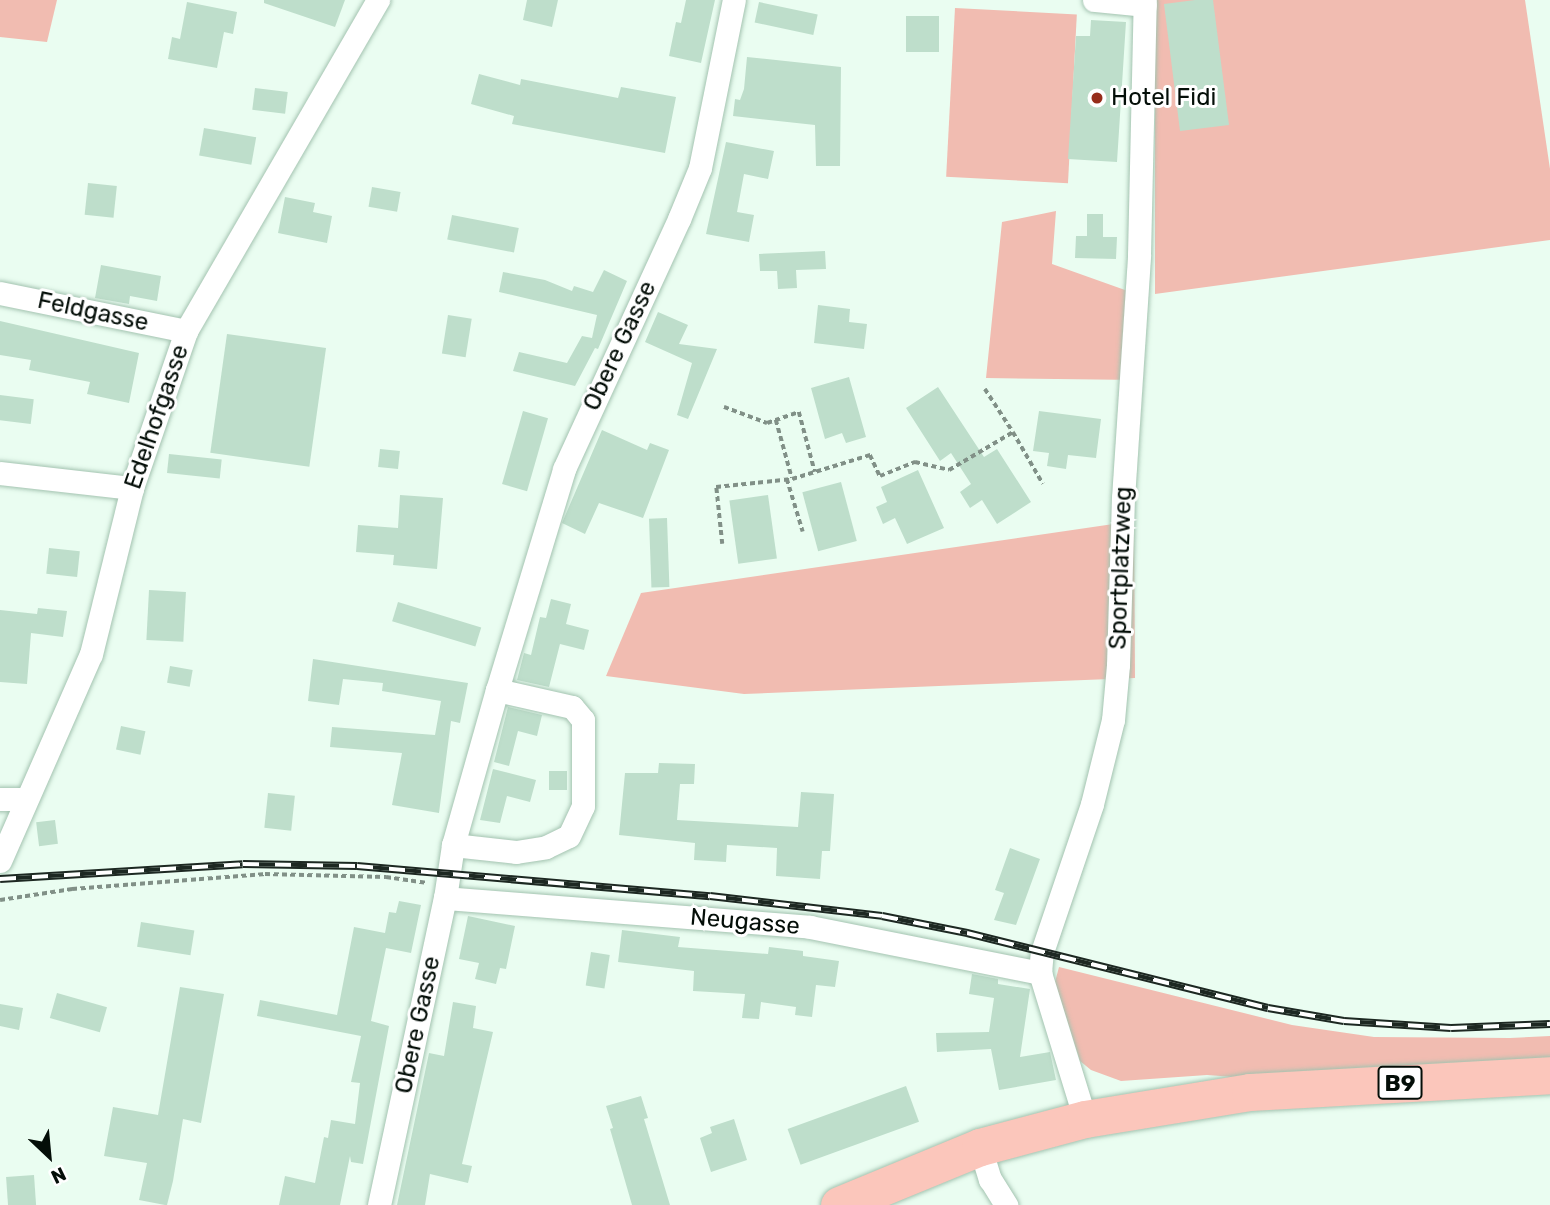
<!DOCTYPE html>
<html>
<head>
<meta charset="utf-8">
<style>
	body { margin:0 }
	#map { position:relative; width:1550px; height:1205px; overflow:hidden; background:#eafdf1; font-family:Rubik,sans-serif }
	div>[style] { position:absolute }
	.green>* { inset:0; background:#f1bcb1; transform-origin:0 0 }
	.building>* { inset:0; background:#bedecb; transform-origin:0 0 }
	.path>* { height:3.5px; margin-top:-1.75px; transform-origin:0; background:repeating-linear-gradient(90deg,#819087 0 5px,transparent 0 8.5px) }
	.roads { filter:drop-shadow(0 0 2px #a3c3b0) drop-shadow(0 0 2px #a3c3b0) }
	.street>* { height:23px; margin:-11.5px; padding:0 11.5px; transform-origin:11.5px; border-radius:11.5px; background:#fff }
	.primary>* { height:37px; margin:-18.5px; padding:0 18.5px; transform-origin:18.5px; border-radius:18.5px; background:#fbc6bb }
	.rail>* { height:8px; margin-top:-4px; transform-origin:0; background:repeating-linear-gradient(90deg,#fff 0 16px,#1d2822 0 32px); box-sizing:border-box; border-block:2px solid #1d2822 }
	.dots>* { width:19px; height:19px; translate:-50% -50%; box-sizing:border-box; border:4px solid #fff; border-radius:50% }
	span { translate:-50% -50%; white-space:nowrap; text-align:center; line-height:1.15; -webkit-text-stroke:6px #fff; paint-order:stroke }
	.shield-label span { padding:2px 5px; background:#fff; border:2px solid; border-radius:5px; -webkit-text-stroke-width:0 }
	.shield-label { font-size:23px; color:#040e08; font-weight:700 }
	.poi-label { font-size:24px; color:#040e08 }
	.left { translate:0 -50%; text-align:left }
	.street-label { font-size:24px; color:#040e08 }
	.north { position:absolute; left:14px; top:1121px; width:70px; height:70px; -webkit-text-stroke:5px #fff; paint-order:stroke; rotate:154deg; font-size:19px; font-weight:700; line-height:28px; text-align:center; color:#040e08 }
	.north::after { content:''; display:block; margin:auto; width:24px; height:32px; background:#040e08; clip-path:polygon(50% 0,100% 100%,50% 72%,0 100%) }
</style>
</head>
<body>
<div id="map">
	<div class="green">
		<div style="clip-path:polygon(0 0,57px 0,47px 42px,0 37px)"></div>
		<div style="clip-path:polygon(1155px 0,1525px 0,1550px 169px,1550px 240px,1155px 294px)"></div>
		<div style="left:955px;top:8px;width:122px;height:169px;rotate:3deg"></div>
		<div style="clip-path:polygon(1056px 211px,1052px 264px,1139px 295px,1137px 380px,986px 378px,1002px 222px)"></div>
		<div style="clip-path:polygon(1134px 521px,1135px 678px,744px 694px,606px 676px,641px 593px)"></div>
		<div style="clip-path:polygon(1059px 967px,1292px 1025px,1374px 1037px,1510px 1038px,1550px 1036px,1550px 1061px,1276px 1080px,1207px 1075px,1121px 1081px,1091px 1070px,1080px 1061px,1055px 982px)"></div>
	</div>
	<div class="building">
		<div style="clip-path:polygon(264px 0,345px 0,335px 27px,264px 3px)"></div>
		<div style="clip-path:polygon(527px 0,558px 0,552px 27px,523px 20px)"></div>
		<div style="clip-path:polygon(686px 0,715px 0,701px 63px,669px 56px,676px 22px,681px 23px)"></div>
		<div style="clip-path:polygon(1195px 0,1213px 0,1229px 125px,1180px 131px,1164px 4px)"></div>
		<div style="clip-path:polygon(187px 2px,237px 12px,233px 34px,224px 32px,217px 68px,168px 59px,172px 37px,180px 39px)"></div>
		<div style="left:759px;top:2px;width:60px;height:21px;rotate:12deg"></div>
		<div style="left:939px;top:16px;width:36px;height:33px;rotate:90deg"></div>
		<div style="clip-path:polygon(1091px 20px,1126px 22px,1117px 162px,1068px 159px,1076px 36px,1090px 36px)"></div>
		<div style="clip-path:polygon(747px 57px,841px 67px,840px 166px,816px 166px,815px 125px,733px 116px,735px 99px,740px 100px,744px 89px)"></div>
		<div style="clip-path:polygon(479px 74px,520px 85px,521px 79px,618px 98px,621px 87px,676px 97px,665px 153px,512px 124px,514px 116px,471px 104px)"></div>
		<div style="left:255px;top:88px;width:33px;height:22px;rotate:7deg"></div>
		<div style="left:204px;top:128px;width:53px;height:28px;rotate:10deg"></div>
		<div style="clip-path:polygon(726px 142px,774px 151px,768px 179px,744px 174px,737px 212px,754px 215px,749px 242px,706px 234px)"></div>
		<div style="left:88px;top:183px;width:29px;height:32px;rotate:6deg"></div>
		<div style="left:372px;top:187px;width:29px;height:20px;rotate:10deg"></div>
		<div style="clip-path:polygon(285px 197px,315px 203px,313px 212px,332px 216px,327px 243px,278px 233px)"></div>
		<div style="clip-path:polygon(1087px 214px,1103px 214px,1103px 237px,1117px 237px,1116px 259px,1075px 258px,1076px 236px,1087px 236px)"></div>
		<div style="left:452px;top:215px;width:68px;height:25px;rotate:11deg"></div>
		<div style="clip-path:polygon(825px 251px,826px 269px,796px 270px,797px 288px,778px 289px,777px 271px,760px 271px,759px 254px)"></div>
		<div style="clip-path:polygon(101px 265px,161px 276px,157px 301px,130px 296px,129px 304px,95px 298px)"></div>
		<div style="clip-path:polygon(604px 270px,627px 281px,598px 349px,595px 348px,575px 386px,513px 371px,519px 352px,567px 363px,582px 336px,592px 338px,597px 315px,499px 292px,503px 272px,545px 280px,572px 291px,574px 286px,593px 292px)"></div>
		<div style="clip-path:polygon(818px 305px,850px 309px,849px 322px,867px 324px,864px 349px,814px 343px)"></div>
		<div style="clip-path:polygon(658px 312px,688px 325px,679px 344px,717px 349px,688px 419px,677px 415px,692px 363px,645px 342px)"></div>
		<div style="left:448px;top:315px;width:24px;height:39px;rotate:9deg"></div>
		<div style="clip-path:polygon(0 321px,139px 353px,129px 403px,87px 394px,90px 382px,29px 370px,31px 360px,0 355px)"></div>
		<div style="left:227px;top:334px;width:100px;height:120px;rotate:8deg"></div>
		<div style="clip-path:polygon(849px 377px,866px 437px,846px 443px,842px 433px,825px 439px,811px 388px)"></div>
		<div style="clip-path:polygon(938px 387px,984px 457px,997px 449px,1031px 502px,997px 524px,982px 500px,970px 508px,960px 492px,971px 484px,951px 453px,940px 461px,906px 408px)"></div>
		<div style="left:0;top:395px;width:34px;height:25px;rotate:7deg"></div>
		<div style="left:523px;top:411px;width:26px;height:76px;rotate:16deg"></div>
		<div style="clip-path:polygon(1039px 411px,1101px 419px,1096px 458px,1068px 455px,1066px 469px,1047px 466px,1049px 453px,1033px 451px)"></div>
		<div style="clip-path:polygon(602px 430px,647px 450px,650px 443px,669px 450px,643px 518px,599px 503px,585px 534px,562px 523px)"></div>
		<div style="left:380px;top:449px;width:20px;height:18px;rotate:6deg"></div>
		<div style="left:169px;top:454px;width:53px;height:19px;rotate:6deg"></div>
		<div style="clip-path:polygon(918px 470px,944px 528px,907px 544px,895px 518px,883px 524px,876px 507px,887px 502px,881px 487px)"></div>
		<div style="left:841px;top:482px;width:61px;height:40px;rotate:75deg"></div>
		<div style="clip-path:polygon(400px 495px,443px 498px,437px 569px,393px 565px,394px 555px,356px 552px,358px 525px,398px 528px)"></div>
		<div style="left:768px;top:495px;width:64px;height:39px;rotate:82deg"></div>
		<div style="left:667px;top:518px;width:69px;height:18px;rotate:88deg"></div>
		<div style="left:49px;top:548px;width:31px;height:26px;rotate:6deg"></div>
		<div style="left:149px;top:590px;width:37px;height:50px;rotate:3deg"></div>
		<div style="clip-path:polygon(551px 599px,571px 604px,566px 624px,589px 630px,584px 650px,560px 644px,549px 687px,517px 680px,524px 653px,531px 655px,540px 617px,546px 618px)"></div>
		<div style="left:398px;top:602px;width:87px;height:20px;rotate:17deg"></div>
		<div style="clip-path:polygon(38px 608px,67px 611px,63px 637px,31px 633px,27px 684px,0 682px,0 610px,37px 614px)"></div>
		<div style="clip-path:polygon(313px 659px,468px 683px,460px 723px,451px 721px,439px 813px,392px 805px,402px 753px,330px 747px,332px 727px,435px 735px,441px 701px,382px 691px,383px 683px,343px 679px,339px 705px,308px 701px)"></div>
		<div style="left:170px;top:666px;width:23px;height:17px;rotate:10deg"></div>
		<div style="clip-path:polygon(508px 707px,542px 715px,537px 736px,518px 731px,509px 766px,494px 762px)"></div>
		<div style="left:121px;top:726px;width:25px;height:24px;rotate:12deg"></div>
		<div style="clip-path:polygon(659px 763px,695px 764px,694px 784px,680px 784px,677px 820px,798px 827px,801px 792px,834px 794px,830px 851px,822px 851px,820px 879px,776px 876px,777px 848px,727px 845px,726px 862px,694px 860px,695px 843px,619px 835px,625px 773px,658px 773px)"></div>
		<div style="clip-path:polygon(493px 769px,536px 780px,530px 802px,507px 796px,500px 823px,480px 820px)"></div>
		<div style="left:549px;top:771px;width:18px;height:19px"></div>
		<div style="left:268px;top:793px;width:27px;height:35px;rotate:6deg"></div>
		<div style="left:55px;top:820px;width:24px;height:19px;rotate:83deg"></div>
		<div style="clip-path:polygon(1010px 848px,1040px 859px,1016px 925px,994px 920px,1004px 893px,995px 890px)"></div>
		<div style="clip-path:polygon(399px 901px,421px 905px,411px 953px,386px 948px,371px 1021px,389px 1026px,363px 1164px,351px 1162px,350px 1156px,340px 1205px,279px 1205px,285px 1176px,315px 1183px,324px 1137px,328px 1138px,331px 1120px,355px 1124px,360px 1083px,351px 1082px,361px 1036px,257px 1016px,260px 1000px,337px 1015px,354px 927px,385px 933px,389px 912px,396px 913px)"></div>
		<div style="clip-path:polygon(468px 916px,515px 926px,506px 969px,500px 968px,496px 984px,475px 979px,479px 963px,459px 959px)"></div>
		<div style="left:141px;top:922px;width:54px;height:25px;rotate:9deg"></div>
		<div style="clip-path:polygon(622px 930px,680px 937px,678px 947px,768px 954px,769px 947px,803px 951px,803px 956px,839px 961px,835px 987px,816px 985px,812px 1017px,795px 1015px,796px 1007px,761px 1002px,759px 1019px,742px 1018px,745px 994px,693px 991px,694px 971px,618px 962px)"></div>
		<div style="left:591px;top:952px;width:19px;height:34px;rotate:9deg"></div>
		<div style="clip-path:polygon(972px 974px,998px 979px,998px 984px,1030px 989px,1020px 1057px,1050px 1052px,1056px 1080px,999px 1090px,991px 1049px,937px 1052px,936px 1033px,989px 1032px,994px 998px,969px 994px)"></div>
		<div style="clip-path:polygon(180px 987px,224px 994px,201px 1123px,183px 1119px,173px 1181px,167px 1205px,165px 1205px,139px 1200px,147px 1163px,104px 1156px,113px 1107px,158px 1115px)"></div>
		<div style="left:57px;top:993px;width:52px;height:26px;rotate:16deg"></div>
		<div style="clip-path:polygon(453px 1002px,476px 1006px,473px 1028px,493px 1032px,462px 1164px,472px 1166px,468px 1183px,430px 1174px,425px 1205px,397px 1205px,429px 1053px,444px 1056px)"></div>
		<div style="clip-path:polygon(0 1004px,23px 1008px,19px 1030px,0 1026px)"></div>
		<div style="left:906px;top:1086px;width:38px;height:126px;rotate:70deg"></div>
		<div style="clip-path:polygon(641px 1096px,648px 1118px,644px 1119px,670px 1205px,632px 1205px,610px 1129px,613px 1128px,606px 1106px)"></div>
		<div style="clip-path:polygon(734px 1119px,747px 1160px,711px 1172px,700px 1138px,712px 1133px,710px 1127px)"></div>
		<div style="left:34px;top:1175px;width:30px;height:28px;rotate:86deg"></div>
	</div>
	<div class="path">
		<div style="left:985px;top:389px;width:51px;rotate:56.9deg"></div>
		<div style="left:724px;top:407px;width:46px;rotate:20.4deg"></div>
		<div style="left:767px;top:423px;width:34px;rotate:-19deg"></div>
		<div style="left:799px;top:412px;width:62px;rotate:75.1deg"></div>
		<div style="left:776px;top:420px;width:60px;rotate:74.6deg"></div>
		<div style="left:787px;top:479px;width:55px;rotate:73.2deg"></div>
		<div style="left:722px;top:544px;width:57px;rotate:-96deg"></div>
		<div style="left:716px;top:487px;width:76px;rotate:-6deg"></div>
		<div style="left:792px;top:479px;width:82px;rotate:-17.1deg"></div>
		<div style="left:870px;top:455px;width:23px;rotate:65deg"></div>
		<div style="left:880px;top:476px;width:38px;rotate:-22deg"></div>
		<div style="left:915px;top:462px;width:35px;rotate:13deg"></div>
		<div style="left:949px;top:470px;width:74px;rotate:-30.7deg"></div>
		<div style="left:1013px;top:432px;width:60px;rotate:60deg"></div>
		<div style="left:0;top:900px;width:73px;rotate:-8.7deg"></div>
		<div style="left:72px;top:889px;width:194px;rotate:-4.4deg"></div>
		<div style="left:265px;top:874px;width:121px;rotate:1.4deg"></div>
		<div style="left:386px;top:877px;width:42px;rotate:8.1deg"></div>
	</div>
	<div class="roads">
		<div class="street">
			<div style="left:1094px;top:0;width:51px;rotate:5.6deg"></div>
			<div style="left:0;top:293px;width:190px;rotate:11.5deg"></div>
			<div style="left:0;top:473px;width:133px;rotate:6.5deg"></div>
			<div style="left:0;top:799px;width:25px"></div>
			<div style="left:453px;top:845px;width:63px;rotate:6.3deg"></div>
			<div style="left:516px;top:852px;width:30px;rotate:-9deg"></div>
			<div style="left:546px;top:847px;width:25px;rotate:-26deg"></div>
			<div style="left:569px;top:836px;width:33px;rotate:-65deg"></div>
			<div style="left:583px;top:806px;width:86px;rotate:-90deg"></div>
			<div style="left:583px;top:720px;width:17px;rotate:-130deg"></div>
			<div style="left:572px;top:707px;width:77px;rotate:-167.2deg"></div>
			<div style="left:0;top:861px;width:226px;rotate:-66.3deg"></div>
			<div style="left:91px;top:654px;width:171px;rotate:-76.1deg"></div>
			<div style="left:132px;top:488px;width:166px;rotate:-71deg"></div>
			<div style="left:186px;top:331px;width:383px;rotate:-59.9deg"></div>
			<div style="left:445px;top:898px;width:366px;rotate:4.5deg"></div>
			<div style="left:810px;top:927px;width:235px;rotate:11.3deg"></div>
			<div style="left:1085px;top:1119px;width:153px;rotate:-107.1deg"></div>
			<div style="left:1040px;top:973px;width:21px;rotate:-85deg"></div>
			<div style="left:1042px;top:952px;width:156px;rotate:-71.3deg"></div>
			<div style="left:1092px;top:804px;width:87px;rotate:-76deg"></div>
			<div style="left:1113px;top:720px;width:55px;rotate:-84.8deg"></div>
			<div style="left:1118px;top:665px;width:167px;rotate:-88.3deg"></div>
			<div style="left:1123px;top:498px;width:244px;rotate:-86.2deg"></div>
			<div style="left:1139px;top:255px;width:255px;rotate:-88.7deg"></div>
			<div style="left:980px;top:1147px;width:34px;rotate:73deg"></div>
			<div style="left:990px;top:1179px;width:31px;rotate:58deg"></div>
			<div style="left:379px;top:1205px;width:314px;rotate:-77.9deg"></div>
			<div style="left:445px;top:898px;width:54px;rotate:-81.4deg"></div>
			<div style="left:453px;top:845px;width:161px;rotate:-74.2deg"></div>
			<div style="left:497px;top:690px;width:231px;rotate:-73.1deg"></div>
			<div style="left:564px;top:469px;width:275px;rotate:-65.3deg"></div>
			<div style="left:679px;top:219px;width:55px;rotate:-67.6deg"></div>
			<div style="left:700px;top:168px;width:171px;rotate:-78.6deg"></div>
		</div>
		<div class="primary">
			<div style="left:839px;top:1205px;width:152px;rotate:-22.4deg"></div>
			<div style="left:980px;top:1147px;width:109px;rotate:-14.9deg"></div>
			<div style="left:1085px;top:1119px;width:167px;rotate:-9.3deg"></div>
			<div style="left:1250px;top:1092px;width:300px;rotate:-3.2deg"></div>
		</div>
	</div>
	<div class="rail">
		<div style="left:0;top:879px;width:243px;rotate:-3.5deg"></div>
		<div style="left:243px;top:864px;width:114px;rotate:1deg"></div>
		<div style="left:357px;top:866px;width:354px;rotate:4.9deg"></div>
		<div style="left:710px;top:896px;width:173px;rotate:6.6deg"></div>
		<div style="left:882px;top:916px;width:87px;rotate:11.3deg"></div>
		<div style="left:967px;top:933px;width:310px;rotate:14deg"></div>
		<div style="left:1268px;top:1008px;width:77px;rotate:9.7deg"></div>
		<div style="left:1344px;top:1021px;width:107px;rotate:3.7deg"></div>
		<div style="left:1451px;top:1028px;width:99px;rotate:-2.3deg"></div>
	</div>
	<div class="dots">
		<div style="left:1097px;top:98px;background:#962d1a"></div>
	</div>
	<div class="shield-label">
		<span style="left:1400px;top:1083px">B9</span>
	</div>
	<div class="poi-label">
		<span class="left" style="left:1111px;top:98px">Hotel Fidi</span>
	</div>
	<div class="street-label">
		<span style="left:93px;top:312px;rotate:12deg">Feldgasse</span>
		<span style="left:620px;top:346px;rotate:-65deg">Obere Gasse</span>
		<span style="left:157px;top:417px;rotate:-71deg">Edelhofgasse</span>
		<span style="left:1121px;top:568px;rotate:-88deg">Sportplatzweg</span>
		<span style="left:745px;top:922px;rotate:5deg">Neugasse</span>
		<span style="left:418px;top:1025px;rotate:-78deg">Obere Gasse</span>
	</div>
	<div class="north">N</div>
</div>
</body>
</html>
